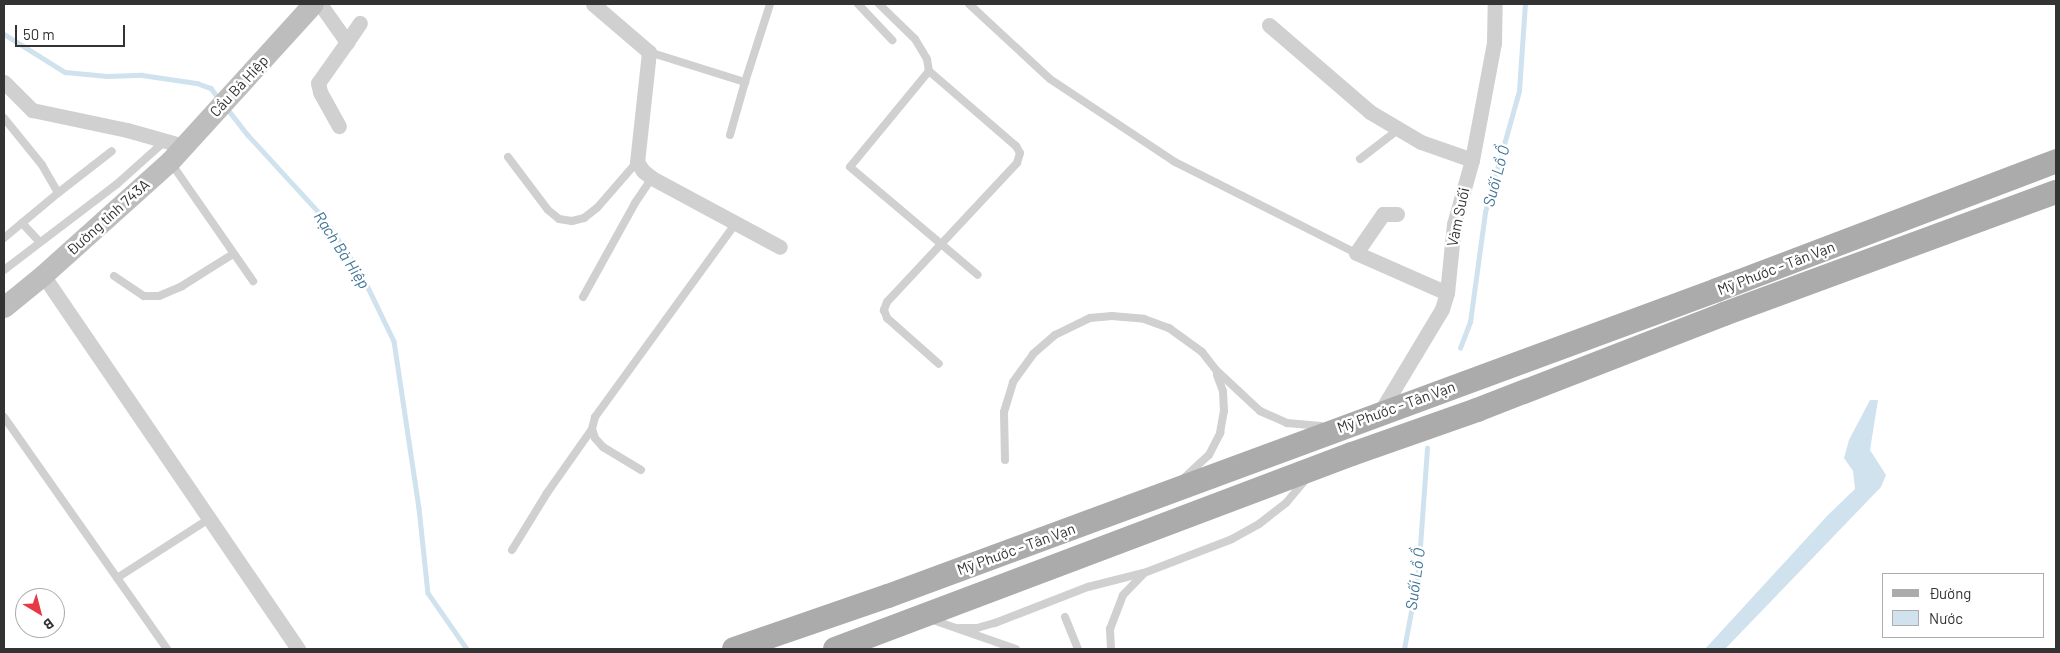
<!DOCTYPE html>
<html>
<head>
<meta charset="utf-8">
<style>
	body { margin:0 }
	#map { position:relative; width:2060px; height:653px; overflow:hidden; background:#fff; font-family:Barlow,sans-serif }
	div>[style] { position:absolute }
	.water>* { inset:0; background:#cfe2ee }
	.stream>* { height:4.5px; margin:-2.25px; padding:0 2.25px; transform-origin:2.25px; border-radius:2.25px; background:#cfe2ee }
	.lane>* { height:8px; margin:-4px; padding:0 4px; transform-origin:4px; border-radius:4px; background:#d0d0d0 }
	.street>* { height:15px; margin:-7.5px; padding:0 7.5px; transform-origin:7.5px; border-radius:7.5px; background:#d0d0d0 }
	.secondary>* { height:21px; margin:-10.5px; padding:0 10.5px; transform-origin:10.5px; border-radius:10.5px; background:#bdbdbd }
	.primary>* { height:24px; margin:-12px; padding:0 12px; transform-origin:12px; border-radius:12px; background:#ababab }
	span { translate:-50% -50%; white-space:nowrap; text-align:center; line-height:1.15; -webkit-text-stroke:5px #fff; paint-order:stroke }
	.street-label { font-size:15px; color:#333 }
	.water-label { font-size:16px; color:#3f7597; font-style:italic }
	.frame { position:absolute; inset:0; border:5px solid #333; pointer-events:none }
	.legend { position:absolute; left:1882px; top:573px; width:162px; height:65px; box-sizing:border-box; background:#fff; border:1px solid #adadad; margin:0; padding:6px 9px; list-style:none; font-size:15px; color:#333 }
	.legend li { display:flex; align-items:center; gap:10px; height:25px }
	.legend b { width:25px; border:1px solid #adadad }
	.north { position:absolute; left:15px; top:588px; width:50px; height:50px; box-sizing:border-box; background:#fff; border:1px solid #adadad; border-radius:50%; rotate:143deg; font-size:14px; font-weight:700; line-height:20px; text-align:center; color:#333 }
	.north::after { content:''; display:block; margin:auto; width:18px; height:22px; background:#e63946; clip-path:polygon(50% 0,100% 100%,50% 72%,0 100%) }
	.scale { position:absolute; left:15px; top:25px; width:110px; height:22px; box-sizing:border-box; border:2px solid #333; border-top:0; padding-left:6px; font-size:15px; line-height:18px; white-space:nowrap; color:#333; -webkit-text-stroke:4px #fff; paint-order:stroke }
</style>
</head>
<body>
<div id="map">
	<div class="water">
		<div style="clip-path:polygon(1870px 400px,1878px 400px,1870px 450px,1886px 475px,1881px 487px,1725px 649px,1705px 649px,1828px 515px,1855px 489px,1853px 471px,1844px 458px,1849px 440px)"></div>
	</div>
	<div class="stream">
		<div style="left:4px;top:34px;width:72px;rotate:31.9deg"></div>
		<div style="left:65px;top:72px;width:42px;rotate:5.4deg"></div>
		<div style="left:107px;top:76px;width:35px;rotate:-2deg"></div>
		<div style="left:142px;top:75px;width:56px;rotate:8.3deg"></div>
		<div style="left:197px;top:83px;width:15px;rotate:20deg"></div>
		<div style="left:211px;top:88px;width:14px;rotate:54deg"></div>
		<div style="left:226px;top:107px;width:36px;rotate:52deg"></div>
		<div style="left:248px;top:135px;width:113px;rotate:47.5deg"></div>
		<div style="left:324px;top:218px;width:71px;rotate:56.5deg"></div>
		<div style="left:363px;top:277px;width:71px;rotate:64.2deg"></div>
		<div style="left:394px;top:341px;width:169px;rotate:81.5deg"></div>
		<div style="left:419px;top:508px;width:85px;rotate:84deg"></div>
		<div style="left:428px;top:593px;width:68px;rotate:55.1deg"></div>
		<div style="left:1460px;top:348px;width:28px;rotate:-69deg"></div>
		<div style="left:1470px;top:322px;width:111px;rotate:-82.2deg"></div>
		<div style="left:1485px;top:212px;width:126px;rotate:-74.3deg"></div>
		<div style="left:1519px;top:91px;width:87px;rotate:-86.1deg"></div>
		<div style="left:1404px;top:649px;width:76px;rotate:-79.4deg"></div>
		<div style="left:1418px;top:574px;width:126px;rotate:-85.9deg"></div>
	</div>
	<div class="lane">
		<div style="left:858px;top:4px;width:50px;rotate:46.6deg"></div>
		<div style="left:879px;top:4px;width:50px;rotate:44.2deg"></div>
		<div style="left:915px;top:39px;width:23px;rotate:59deg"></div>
		<div style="left:927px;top:59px;width:12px;rotate:81deg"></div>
		<div style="left:929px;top:71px;width:124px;rotate:129.5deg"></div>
		<div style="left:850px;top:167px;width:167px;rotate:40.2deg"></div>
		<div style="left:969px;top:4px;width:110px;rotate:42.8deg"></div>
		<div style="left:1050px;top:79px;width:150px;rotate:33.6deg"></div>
		<div style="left:1175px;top:162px;width:203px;rotate:26.7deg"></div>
		<div style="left:649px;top:52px;width:101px;rotate:17.4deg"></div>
		<div style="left:745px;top:82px;width:82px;rotate:-72.2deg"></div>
		<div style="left:929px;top:71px;width:115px;rotate:40.8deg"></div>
		<div style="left:1016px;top:146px;width:8px;rotate:60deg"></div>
		<div style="left:1020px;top:153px;width:10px;rotate:107deg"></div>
		<div style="left:1017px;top:163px;width:190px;rotate:133.1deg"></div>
		<div style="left:887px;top:302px;width:9px;rotate:111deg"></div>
		<div style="left:884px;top:310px;width:9px;rotate:69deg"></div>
		<div style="left:887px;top:318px;width:69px;rotate:41.5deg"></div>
		<div style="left:4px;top:118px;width:60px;rotate:51deg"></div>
		<div style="left:42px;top:165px;width:32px;rotate:60deg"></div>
		<div style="left:58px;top:193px;width:47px;rotate:140.2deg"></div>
		<div style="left:22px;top:223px;width:26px;rotate:47deg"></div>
		<div style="left:730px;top:135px;width:55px;rotate:-74.2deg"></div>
		<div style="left:508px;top:157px;width:66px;rotate:53deg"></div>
		<div style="left:548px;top:210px;width:14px;rotate:39deg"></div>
		<div style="left:559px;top:219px;width:13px;rotate:9deg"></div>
		<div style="left:572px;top:221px;width:12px;rotate:-14deg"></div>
		<div style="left:584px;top:218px;width:16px;rotate:-38deg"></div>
		<div style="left:597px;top:208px;width:61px;rotate:-49deg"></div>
		<div style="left:1360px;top:159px;width:49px;rotate:-37.6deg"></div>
		<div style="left:171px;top:163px;width:144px;rotate:55.2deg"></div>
		<div style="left:58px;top:193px;width:68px;rotate:-37.9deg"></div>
		<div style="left:4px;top:238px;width:23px;rotate:-40deg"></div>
		<div style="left:4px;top:270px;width:142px;rotate:-37.3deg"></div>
		<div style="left:117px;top:184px;width:63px;rotate:-41.8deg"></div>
		<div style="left:114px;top:276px;width:36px;rotate:34deg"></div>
		<div style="left:144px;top:296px;width:15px"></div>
		<div style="left:159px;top:296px;width:25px;rotate:-23deg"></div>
		<div style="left:182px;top:286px;width:60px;rotate:-32.1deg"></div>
		<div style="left:583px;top:297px;width:107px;rotate:-61deg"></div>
		<div style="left:635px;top:203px;width:30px;rotate:-56deg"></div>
		<div style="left:4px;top:417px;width:284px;rotate:54.9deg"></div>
		<div style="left:1005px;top:460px;width:48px;rotate:-91.2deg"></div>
		<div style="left:1004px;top:412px;width:31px;rotate:-73deg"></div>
		<div style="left:1013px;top:382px;width:34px;rotate:-54deg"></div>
		<div style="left:1033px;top:354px;width:29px;rotate:-41deg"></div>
		<div style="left:1055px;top:335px;width:39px;rotate:-26deg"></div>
		<div style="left:1090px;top:318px;width:22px;rotate:-5deg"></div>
		<div style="left:1112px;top:316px;width:32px;rotate:5deg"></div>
		<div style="left:1144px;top:319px;width:27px;rotate:20deg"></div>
		<div style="left:1169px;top:328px;width:41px;rotate:36deg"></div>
		<div style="left:1202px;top:352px;width:23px;rotate:52deg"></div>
		<div style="left:1216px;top:370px;width:60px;rotate:43deg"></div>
		<div style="left:1260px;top:411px;width:30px;rotate:24deg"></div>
		<div style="left:1287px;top:423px;width:34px;rotate:5deg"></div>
		<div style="left:641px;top:470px;width:44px;rotate:-148.8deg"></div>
		<div style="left:603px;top:447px;width:12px;rotate:-132deg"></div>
		<div style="left:595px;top:438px;width:9px;rotate:-108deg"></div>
		<div style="left:592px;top:429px;width:12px;rotate:-76deg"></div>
		<div style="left:595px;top:417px;width:238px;rotate:-54deg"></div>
		<div style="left:1184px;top:478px;width:34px;rotate:-43deg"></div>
		<div style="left:1209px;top:455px;width:25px;rotate:-63deg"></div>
		<div style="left:1220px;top:433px;width:22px;rotate:-80deg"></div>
		<div style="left:1224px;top:411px;width:20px;rotate:-93deg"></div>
		<div style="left:1223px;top:391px;width:17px;rotate:-111deg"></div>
		<div style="left:512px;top:550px;width:67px;rotate:-58.4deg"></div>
		<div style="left:547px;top:493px;width:78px;rotate:-54.9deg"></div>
		<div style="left:117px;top:578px;width:109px;rotate:-32.7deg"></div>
		<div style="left:1065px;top:617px;width:35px;rotate:68deg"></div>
		<div style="left:930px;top:619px;width:91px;rotate:19.2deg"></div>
		<div style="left:959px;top:628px;width:18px"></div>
		<div style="left:977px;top:628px;width:19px;rotate:-16deg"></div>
		<div style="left:995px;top:623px;width:100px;rotate:-21.2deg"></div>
		<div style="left:1088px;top:587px;width:57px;rotate:-14.3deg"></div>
		<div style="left:1111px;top:649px;width:20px;rotate:-93deg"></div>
		<div style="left:1110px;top:629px;width:36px;rotate:-69deg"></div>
		<div style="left:1123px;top:595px;width:30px;rotate:-46deg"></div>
		<div style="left:1144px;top:573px;width:94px;rotate:-21.1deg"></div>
		<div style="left:1232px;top:539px;width:31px;rotate:-29deg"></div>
		<div style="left:1259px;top:524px;width:34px;rotate:-38deg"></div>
		<div style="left:1286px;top:503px;width:31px;rotate:-50deg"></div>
	</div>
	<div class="street">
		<div style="left:320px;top:4px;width:47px;rotate:54.6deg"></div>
		<div style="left:347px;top:42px;width:50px;rotate:125.3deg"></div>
		<div style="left:318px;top:83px;width:9px;rotate:77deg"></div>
		<div style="left:320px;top:92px;width:39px;rotate:61deg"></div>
		<div style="left:593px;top:4px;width:74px;rotate:40.6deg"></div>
		<div style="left:649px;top:52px;width:111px;rotate:96.2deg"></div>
		<div style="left:637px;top:162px;width:11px;rotate:56deg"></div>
		<div style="left:643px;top:171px;width:11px;rotate:38deg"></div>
		<div style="left:652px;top:178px;width:145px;rotate:28.3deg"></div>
		<div style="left:1269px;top:25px;width:133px;rotate:40.7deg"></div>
		<div style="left:1370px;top:112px;width:59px;rotate:30.5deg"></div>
		<div style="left:1421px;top:142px;width:54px;rotate:19.4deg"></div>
		<div style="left:347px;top:42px;width:23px;rotate:-56deg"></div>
		<div style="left:4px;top:82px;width:40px;rotate:45deg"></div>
		<div style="left:32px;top:110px;width:97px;rotate:11.9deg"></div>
		<div style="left:127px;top:130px;width:59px;rotate:15.7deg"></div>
		<div style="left:1397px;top:214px;width:14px;rotate:180deg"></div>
		<div style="left:1383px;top:214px;width:47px;rotate:124.7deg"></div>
		<div style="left:1356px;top:253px;width:99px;rotate:23.7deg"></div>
		<div style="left:43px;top:275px;width:453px;rotate:55.7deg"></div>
		<div style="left:1379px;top:414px;width:122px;rotate:-59deg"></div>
		<div style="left:1442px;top:309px;width:17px;rotate:-73deg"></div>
		<div style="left:1447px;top:293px;width:69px;rotate:-84.2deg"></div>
		<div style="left:1454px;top:224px;width:66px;rotate:-74.3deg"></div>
		<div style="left:1472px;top:160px;width:119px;rotate:-79.4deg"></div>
		<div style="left:1494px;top:43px;width:39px;rotate:-89deg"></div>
	</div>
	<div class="secondary">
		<div style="left:4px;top:307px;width:50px;rotate:-39.4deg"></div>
		<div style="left:43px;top:275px;width:171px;rotate:-41.9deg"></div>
		<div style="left:170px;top:161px;width:212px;rotate:-47.7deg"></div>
	</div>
	<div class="primary">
		<div style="left:734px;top:649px;width:163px;rotate:-19deg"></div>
		<div style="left:888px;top:596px;width:884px;rotate:-20.26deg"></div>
		<div style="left:1717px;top:290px;width:363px;rotate:-20.8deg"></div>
		<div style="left:835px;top:649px;width:553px;rotate:-20.67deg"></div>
		<div style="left:1352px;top:454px;width:133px;rotate:-19.4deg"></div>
		<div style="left:1477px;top:410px;width:265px;rotate:-21.2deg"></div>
		<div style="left:1724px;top:314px;width:354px;rotate:-20.2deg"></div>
	</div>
	<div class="street-label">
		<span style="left:239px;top:86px;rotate:-47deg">Cầu Bà Hiệp</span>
		<span style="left:108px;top:217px;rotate:-42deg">Đường tỉnh 743A</span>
		<span style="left:1458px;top:217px;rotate:-78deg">Vàm Suối</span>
		<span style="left:1776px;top:268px;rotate:-21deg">Mỹ Phước - Tân Vạn</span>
		<span style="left:1396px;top:407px;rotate:-20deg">Mỹ Phước - Tân Vạn</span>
		<span style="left:1016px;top:549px;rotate:-20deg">Mỹ Phước - Tân Vạn</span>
	</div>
	<div class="water-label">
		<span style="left:1496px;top:176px;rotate:-75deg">Suối Lồ Ồ</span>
		<span style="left:342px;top:250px;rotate:57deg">Rạch Bà Hiệp</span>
		<span style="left:1415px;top:579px;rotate:-82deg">Suối Lồ Ồ</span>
	</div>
	<div class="frame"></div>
	<ul class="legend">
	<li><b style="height:6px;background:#ababab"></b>Đường</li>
	<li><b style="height:14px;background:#cfe2ee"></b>Nước</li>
	</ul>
	<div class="north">B</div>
	<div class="scale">50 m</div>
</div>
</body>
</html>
